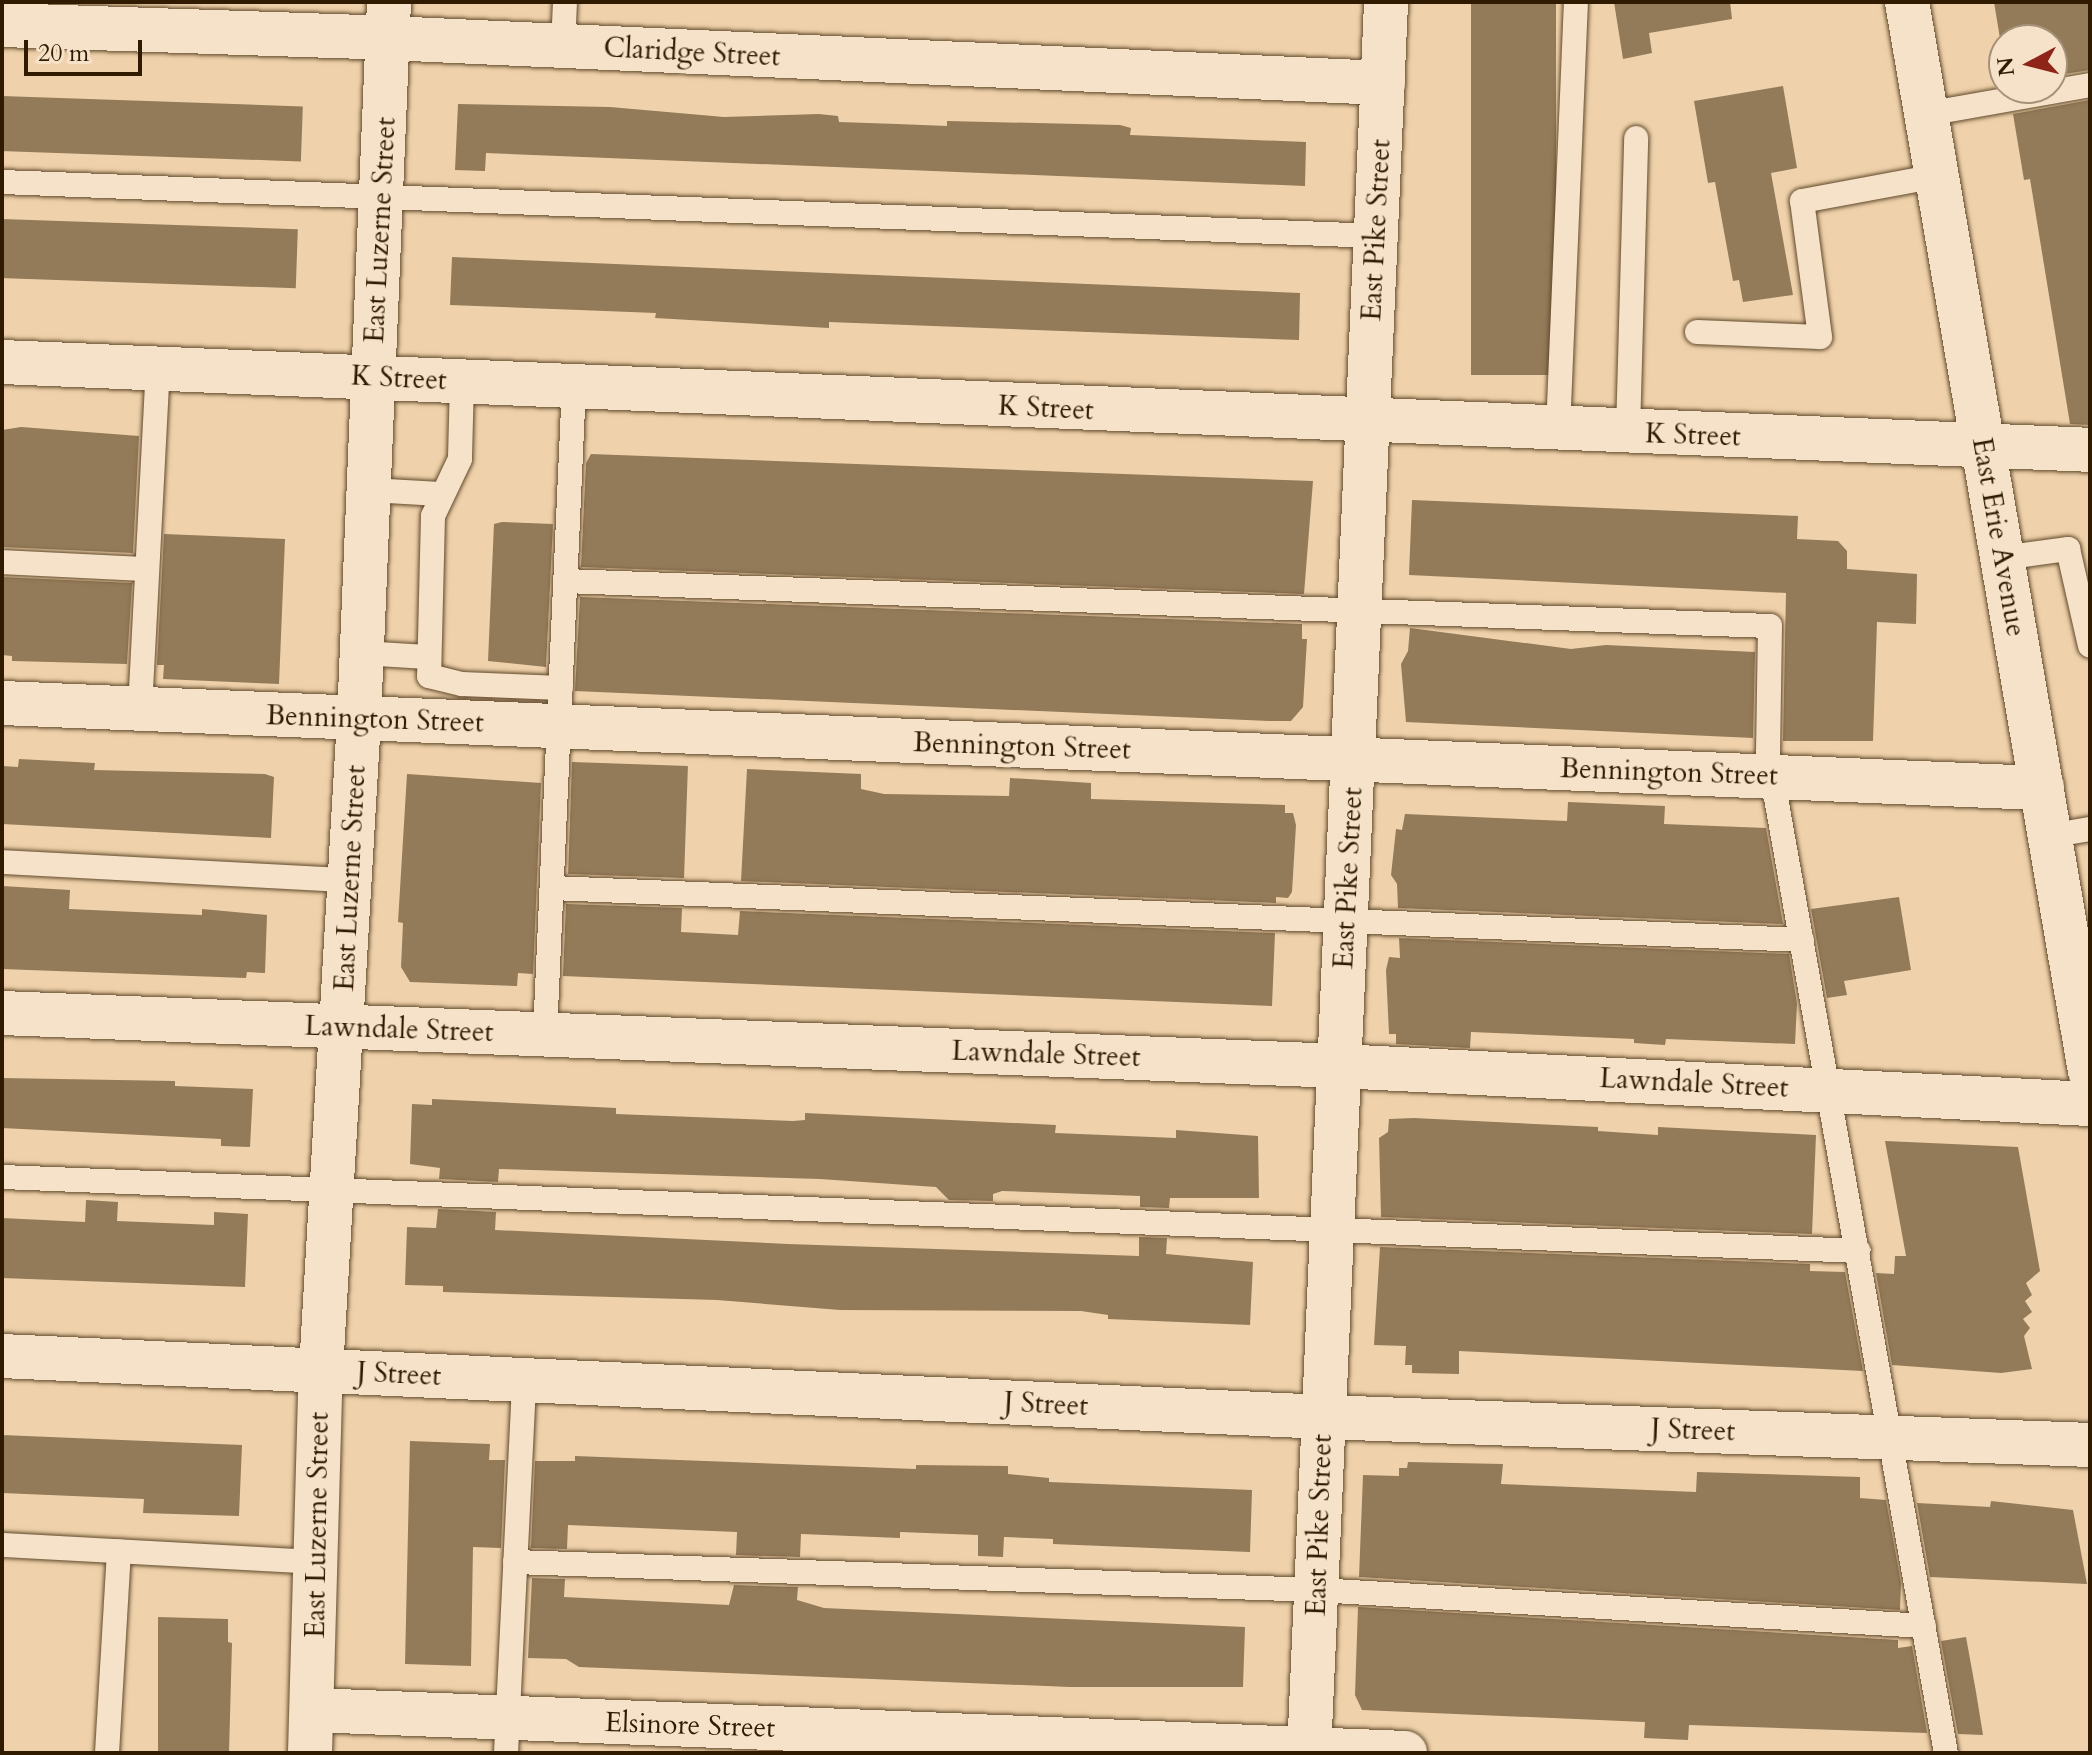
<!DOCTYPE html>
<html>
<head>
<meta charset="utf-8">
<style>
	body { margin:0 }
	#map { position:relative; width:2092px; height:1755px; overflow:hidden; background:#efd2ab; font-family:Cardo,serif }
	div>[style] { position:absolute }
	.building>* { inset:0; background:#937a59; transform-origin:0 0 }
	.roads { filter:drop-shadow(0 0 2px #60492b) drop-shadow(0 0 2px #60492b) }
	.service>* { height:24px; margin:-12px; padding:0 12px; transform-origin:12px; border-radius:12px; background:#f5e2c8 }
	.minor>* { height:44px; margin:-22px; padding:0 22px; transform-origin:22px; border-radius:22px; background:#f5e2c8 }
	.secondary>* { height:44px; margin:-22px; padding:0 22px; transform-origin:22px; border-radius:22px; background:#f5e2c8 }
	span { translate:-50% -50%; white-space:nowrap; text-align:center; line-height:1.15; -webkit-text-stroke:8px #f5e2c8; paint-order:stroke }
	.street-label { font-size:28px; color:#301b00 }
	.frame { position:absolute; inset:0; border:4px solid #301b00; pointer-events:none }
	.north { position:absolute; left:1988px; top:24px; width:80px; height:80px; box-sizing:border-box; background:#f5e2c8; border:2px solid #a69278; border-radius:50%; rotate:263deg; font-size:22px; font-weight:700; line-height:32px; text-align:center; color:#301b00 }
	.north::after { content:''; display:block; margin:auto; width:28px; height:36px; background:#8f2418; clip-path:polygon(50% 0,100% 100%,50% 72%,0 100%) }
	.scale { position:absolute; left:24px; top:40px; width:118px; height:36px; box-sizing:border-box; border:4px solid #301b00; border-top:0; padding-left:10px; font-size:24px; line-height:28px; white-space:nowrap; color:#301b00; -webkit-text-stroke:6px #f5e2c8; paint-order:stroke }
</style>
</head>
<body>
<div id="map">
	<div class="building">
		<div style="left:1471px;top:2px;width:85px;height:373px"></div>
		<div style="clip-path:polygon(1614px 2px,1730px 2px,1732px 19px,1649px 33px,1652px 53px,1623px 59px)"></div>
		<div style="clip-path:polygon(1994px 2px,2090px 2px,2090px 70px,2052px 76px,2052px 40px,2004px 40px,2004px 63px)"></div>
		<div style="clip-path:polygon(1783px 86px,1797px 168px,1771px 173px,1793px 295px,1743px 302px,1739px 280px,1733px 281px,1715px 182px,1708px 183px,1694px 101px)"></div>
		<div style="left:2px;top:96px;width:301px;height:55px;rotate:2deg"></div>
		<div style="clip-path:polygon(2090px 100px,2090px 425px,2070px 424px,2030px 179px,2024px 180px,2013px 114px)"></div>
		<div style="clip-path:polygon(458px 104px,610px 107px,724px 117px,819px 114px,838px 116px,839px 122px,897px 124px,947px 126px,947px 121px,1120px 125px,1131px 128px,1130px 135px,1306px 142px,1305px 186px,486px 153px,485px 171px,455px 170px)"></div>
		<div style="left:2px;top:219px;width:296px;height:59px;rotate:2deg"></div>
		<div style="clip-path:polygon(452px 257px,1300px 293px,1299px 340px,829px 322px,829px 328px,655px 318px,656px 313px,450px 305px)"></div>
		<div style="clip-path:polygon(21px 427px,139px 436px,133px 553px,2px 547px,2px 430px)"></div>
		<div style="clip-path:polygon(591px 454px,1313px 481px,1304px 594px,581px 567px,586px 463px)"></div>
		<div style="clip-path:polygon(1412px 500px,1798px 516px,1797px 539px,1838px 541px,1847px 551px,1847px 569px,1917px 574px,1916px 624px,1877px 622px,1873px 741px,1783px 741px,1786px 593px,1409px 575px)"></div>
		<div style="clip-path:polygon(502px 522px,553px 524px,546px 667px,488px 661px,494px 524px)"></div>
		<div style="clip-path:polygon(164px 534px,285px 539px,279px 684px,163px 679px,164px 665px,157px 665px)"></div>
		<div style="clip-path:polygon(2px 577px,132px 583px,127px 664px,12px 661px,12px 656px,2px 655px)"></div>
		<div style="clip-path:polygon(580px 597px,1302px 624px,1302px 639px,1307px 639px,1303px 707px,1291px 721px,1269px 721px,575px 691px)"></div>
		<div style="clip-path:polygon(1410px 628px,1571px 649px,1606px 645px,1755px 652px,1753px 738px,1406px 722px,1401px 664px,1408px 651px)"></div>
		<div style="clip-path:polygon(19px 759px,95px 763px,94px 770px,265px 774px,274px 777px,271px 838px,2px 824px,2px 766px,18px 767px)"></div>
		<div style="left:572px;top:762px;width:116px;height:112px;rotate:2deg"></div>
		<div style="clip-path:polygon(747px 769px,861px 774px,861px 789px,884px 794px,1009px 796px,1010px 778px,1091px 783px,1091px 799px,1285px 805px,1285px 813px,1293px 813px,1296px 825px,1292px 892px,1288px 898px,1276px 897px,1276px 903px,741px 881px)"></div>
		<div style="clip-path:polygon(407px 774px,541px 783px,533px 974px,518px 973px,517px 986px,410px 982px,401px 967px,403px 923px,398px 922px)"></div>
		<div style="clip-path:polygon(1568px 802px,1665px 806px,1664px 824px,1766px 828px,1783px 924px,1398px 908px,1397px 884px,1391px 875px,1396px 829px,1402px 830px,1405px 814px,1567px 821px)"></div>
		<div style="clip-path:polygon(2px 886px,70px 890px,69px 909px,202px 915px,202px 909px,267px 915px,265px 973px,247px 972px,246px 978px,2px 969px)"></div>
		<div style="clip-path:polygon(1899px 897px,1911px 970px,1844px 981px,1847px 995px,1827px 998px,1811px 909px)"></div>
		<div style="clip-path:polygon(566px 904px,682px 908px,681px 932px,738px 935px,740px 911px,1275px 933px,1272px 1006px,563px 976px)"></div>
		<div style="clip-path:polygon(1399px 938px,1789px 954px,1797px 1004px,1795px 1044px,1666px 1039px,1665px 1045px,1634px 1043px,1634px 1039px,1471px 1032px,1470px 1048px,1396px 1044px,1396px 1034px,1389px 1034px,1386px 970px,1389px 957px,1400px 958px)"></div>
		<div style="clip-path:polygon(2px 1078px,175px 1081px,175px 1086px,253px 1089px,250px 1147px,221px 1146px,221px 1139px,2px 1128px)"></div>
		<div style="clip-path:polygon(432px 1099px,616px 1108px,616px 1114px,793px 1121px,805px 1120px,805px 1113px,1056px 1125px,1055px 1133px,1176px 1138px,1176px 1130px,1258px 1136px,1259px 1198px,1170px 1198px,1169px 1208px,1140px 1207px,1140px 1196px,1002px 1191px,993px 1194px,993px 1201px,949px 1200px,936px 1187px,820px 1179px,499px 1169px,498px 1182px,439px 1179px,440px 1168px,410px 1164px,412px 1104px,432px 1105px)"></div>
		<div style="clip-path:polygon(1414px 1118px,1598px 1127px,1598px 1131px,1658px 1135px,1658px 1127px,1816px 1135px,1812px 1234px,1381px 1217px,1379px 1138px,1388px 1132px,1389px 1119px)"></div>
		<div style="clip-path:polygon(1885px 1141px,2018px 1147px,2040px 1271px,2026px 1283px,2032px 1295px,2025px 1301px,2032px 1312px,2023px 1319px,2030px 1328px,2024px 1336px,2032px 1369px,2001px 1373px,1892px 1365px,1876px 1273px,1894px 1274px,1895px 1256px,1906px 1256px)"></div>
		<div style="clip-path:polygon(86px 1200px,118px 1202px,117px 1221px,214px 1225px,214px 1212px,248px 1214px,245px 1287px,2px 1278px,2px 1218px,85px 1222px)"></div>
		<div style="clip-path:polygon(438px 1209px,496px 1212px,495px 1230px,788px 1244px,1139px 1256px,1139px 1237px,1167px 1238px,1166px 1254px,1253px 1262px,1250px 1325px,1108px 1319px,1108px 1315px,1081px 1311px,840px 1310px,717px 1300px,443px 1292px,443px 1286px,405px 1285px,407px 1227px,436px 1228px)"></div>
		<div style="clip-path:polygon(1380px 1247px,1810px 1264px,1810px 1271px,1845px 1272px,1863px 1371px,1459px 1351px,1459px 1374px,1412px 1373px,1412px 1365px,1405px 1365px,1406px 1346px,1374px 1345px)"></div>
		<div style="clip-path:polygon(2px 1435px,242px 1445px,239px 1516px,143px 1513px,144px 1499px,2px 1493px)"></div>
		<div style="clip-path:polygon(410px 1441px,490px 1444px,489px 1460px,505px 1460px,501px 1548px,473px 1547px,471px 1666px,405px 1664px)"></div>
		<div style="clip-path:polygon(575px 1456px,916px 1469px,916px 1465px,1008px 1466px,1008px 1474px,1049px 1478px,1049px 1482px,1252px 1490px,1250px 1552px,1053px 1544px,1053px 1539px,1004px 1537px,1003px 1557px,978px 1556px,978px 1535px,900px 1532px,900px 1538px,801px 1534px,800px 1557px,736px 1555px,737px 1532px,568px 1525px,567px 1549px,531px 1548px,535px 1461px,575px 1461px)"></div>
		<div style="clip-path:polygon(1408px 1462px,1503px 1464px,1501px 1484px,1696px 1492px,1697px 1472px,1860px 1477px,1860px 1498px,1886px 1500px,1901px 1583px,1900px 1610px,1359px 1577px,1363px 1475px,1399px 1476px,1399px 1468px,1407px 1468px)"></div>
		<div style="clip-path:polygon(1991px 1501px,2073px 1510px,2087px 1584px,1930px 1577px,1917px 1503px,1990px 1507px)"></div>
		<div style="clip-path:polygon(532px 1578px,565px 1579px,564px 1597px,729px 1605px,734px 1585px,798px 1587px,797px 1600px,824px 1608px,1245px 1627px,1243px 1687px,1070px 1687px,579px 1667px,566px 1659px,528px 1658px)"></div>
		<div style="clip-path:polygon(1358px 1607px,1898px 1640px,1898px 1648px,1912px 1646px,1927px 1733px,1689px 1725px,1688px 1740px,1644px 1738px,1645px 1722px,1362px 1710px,1355px 1695px)"></div>
		<div style="clip-path:polygon(158px 1617px,228px 1619px,228px 1642px,232px 1643px,229px 1753px,158px 1753px)"></div>
		<div style="clip-path:polygon(1966px 1637px,1976px 1692px,1983px 1735px,1958px 1734px,1941px 1641px)"></div>
	</div>
	<div class="roads">
		<div class="service">
			<div style="left:563px;top:46px;width:44px;rotate:-87.4deg"></div>
			<div style="left:1926px;top:114px;width:167px;rotate:-10deg"></div>
			<div style="left:2px;top:182px;width:1375px;rotate:2.25deg"></div>
			<div style="left:1697px;top:332px;width:123px;rotate:2.3deg"></div>
			<div style="left:1820px;top:337px;width:137px;rotate:-97.5deg"></div>
			<div style="left:1802px;top:201px;width:137px;rotate:-10.5deg"></div>
			<div style="left:462px;top:381px;width:78px;rotate:91.5deg"></div>
			<div style="left:460px;top:459px;width:63px;rotate:115.3deg"></div>
			<div style="left:433px;top:516px;width:160px;rotate:91.4deg"></div>
			<div style="left:429px;top:676px;width:34px;rotate:14deg"></div>
			<div style="left:462px;top:684px;width:99px;rotate:2.3deg"></div>
			<div style="left:1558px;top:430px;width:428px;rotate:-87.6deg"></div>
			<div style="left:1628px;top:432px;width:294px;rotate:-88.4deg"></div>
			<div style="left:369px;top:490px;width:72px;rotate:3.2deg"></div>
			<div style="left:2002px;top:558px;width:67px;rotate:-7.8deg"></div>
			<div style="left:2068px;top:549px;width:99px;rotate:77.2deg"></div>
			<div style="left:2px;top:562px;width:145px;rotate:2.8deg"></div>
			<div style="left:565px;top:581px;width:1206px;rotate:2.14deg"></div>
			<div style="left:1770px;top:626px;width:127px;rotate:90.9deg"></div>
			<div style="left:1768px;top:753px;width:1016px;rotate:79.91deg"></div>
			<div style="left:362px;top:653px;width:65px;rotate:3.5deg"></div>
			<div style="left:140px;top:709px;width:340px;rotate:-87deg"></div>
			<div style="left:2049px;top:836px;width:42px;rotate:-9.7deg"></div>
			<div style="left:2px;top:862px;width:349px;rotate:3deg"></div>
			<div style="left:552px;top:888px;width:1251px;rotate:2.38deg"></div>
			<div style="left:545px;top:1034px;width:649px;rotate:-87.44deg"></div>
			<div style="left:2px;top:1177px;width:1858px;rotate:2.28deg"></div>
			<div style="left:2px;top:1545px;width:314px;rotate:3.1deg"></div>
			<div style="left:515px;top:1562px;width:802px;rotate:2deg"></div>
			<div style="left:1317px;top:1590px;width:608px;rotate:3.39deg"></div>
			<div style="left:107px;top:1753px;width:202px;rotate:-86.6deg"></div>
			<div style="left:506px;top:1753px;width:373px;rotate:-87.2deg"></div>
		</div>
		<div class="minor">
			<div style="left:2px;top:25px;width:386px;rotate:1.9deg"></div>
			<div style="left:388px;top:38px;width:996px;rotate:2.59deg"></div>
			<div style="left:2px;top:362px;width:2090px;rotate:2.41deg"></div>
			<div style="left:2px;top:703px;width:2042px;rotate:2.39deg"></div>
			<div style="left:2px;top:1013px;width:1338px;rotate:2.27deg"></div>
			<div style="left:1339px;top:1066px;width:752px;rotate:2.9deg"></div>
			<div style="left:2px;top:1356px;width:1323px;rotate:2.64deg"></div>
			<div style="left:1324px;top:1417px;width:767px;rotate:2.09deg"></div>
			<div style="left:312px;top:1710px;width:1094px;rotate:2.25deg"></div>
			<div style="left:310px;top:1753px;width:383px;rotate:-88.4deg"></div>
			<div style="left:321px;top:1370px;width:653px;rotate:-86.66deg"></div>
			<div style="left:359px;top:718px;width:717px;rotate:-87.6deg"></div>
			<div style="left:1309px;top:1753px;width:1753px;rotate:-87.48deg"></div>
		</div>
		<div class="secondary">
			<div style="left:1907px;top:2px;width:1085px;rotate:80.29deg"></div>
		</div>
	</div>
	<div class="street-label">
		<span style="left:692px;top:52px;rotate:3deg">Claridge Street</span>
		<span style="left:380px;top:230px;rotate:-87deg">East Luzerne Street</span>
		<span style="left:1376px;top:230px;rotate:-87deg">East Pike Street</span>
		<span style="left:399px;top:378px;rotate:3deg">K Street</span>
		<span style="left:1046px;top:408px;rotate:3deg">K Street</span>
		<span style="left:1693px;top:435px;rotate:2deg">K Street</span>
		<span style="left:1999px;top:537px;rotate:80deg">East Erie Avenue</span>
		<span style="left:375px;top:719px;rotate:2deg">Bennington Street</span>
		<span style="left:1022px;top:746px;rotate:2deg">Bennington Street</span>
		<span style="left:1669px;top:772px;rotate:2deg">Bennington Street</span>
		<span style="left:350px;top:878px;rotate:-87deg">East Luzerne Street</span>
		<span style="left:1348px;top:878px;rotate:-87deg">East Pike Street</span>
		<span style="left:399px;top:1029px;rotate:2deg">Lawndale Street</span>
		<span style="left:1046px;top:1054px;rotate:2deg">Lawndale Street</span>
		<span style="left:1694px;top:1083px;rotate:3deg">Lawndale Street</span>
		<span style="left:399px;top:1374px;rotate:3deg">J Street</span>
		<span style="left:1046px;top:1404px;rotate:3deg">J Street</span>
		<span style="left:1693px;top:1430px;rotate:2deg">J Street</span>
		<span style="left:317px;top:1525px;rotate:-89deg">East Luzerne Street</span>
		<span style="left:1319px;top:1525px;rotate:-88deg">East Pike Street</span>
		<span style="left:690px;top:1725px;rotate:2deg">Elsinore Street</span>
	</div>
	<div class="frame"></div>
	<div class="north">N</div>
	<div class="scale">20 m</div>
</div>
</body>
</html>
